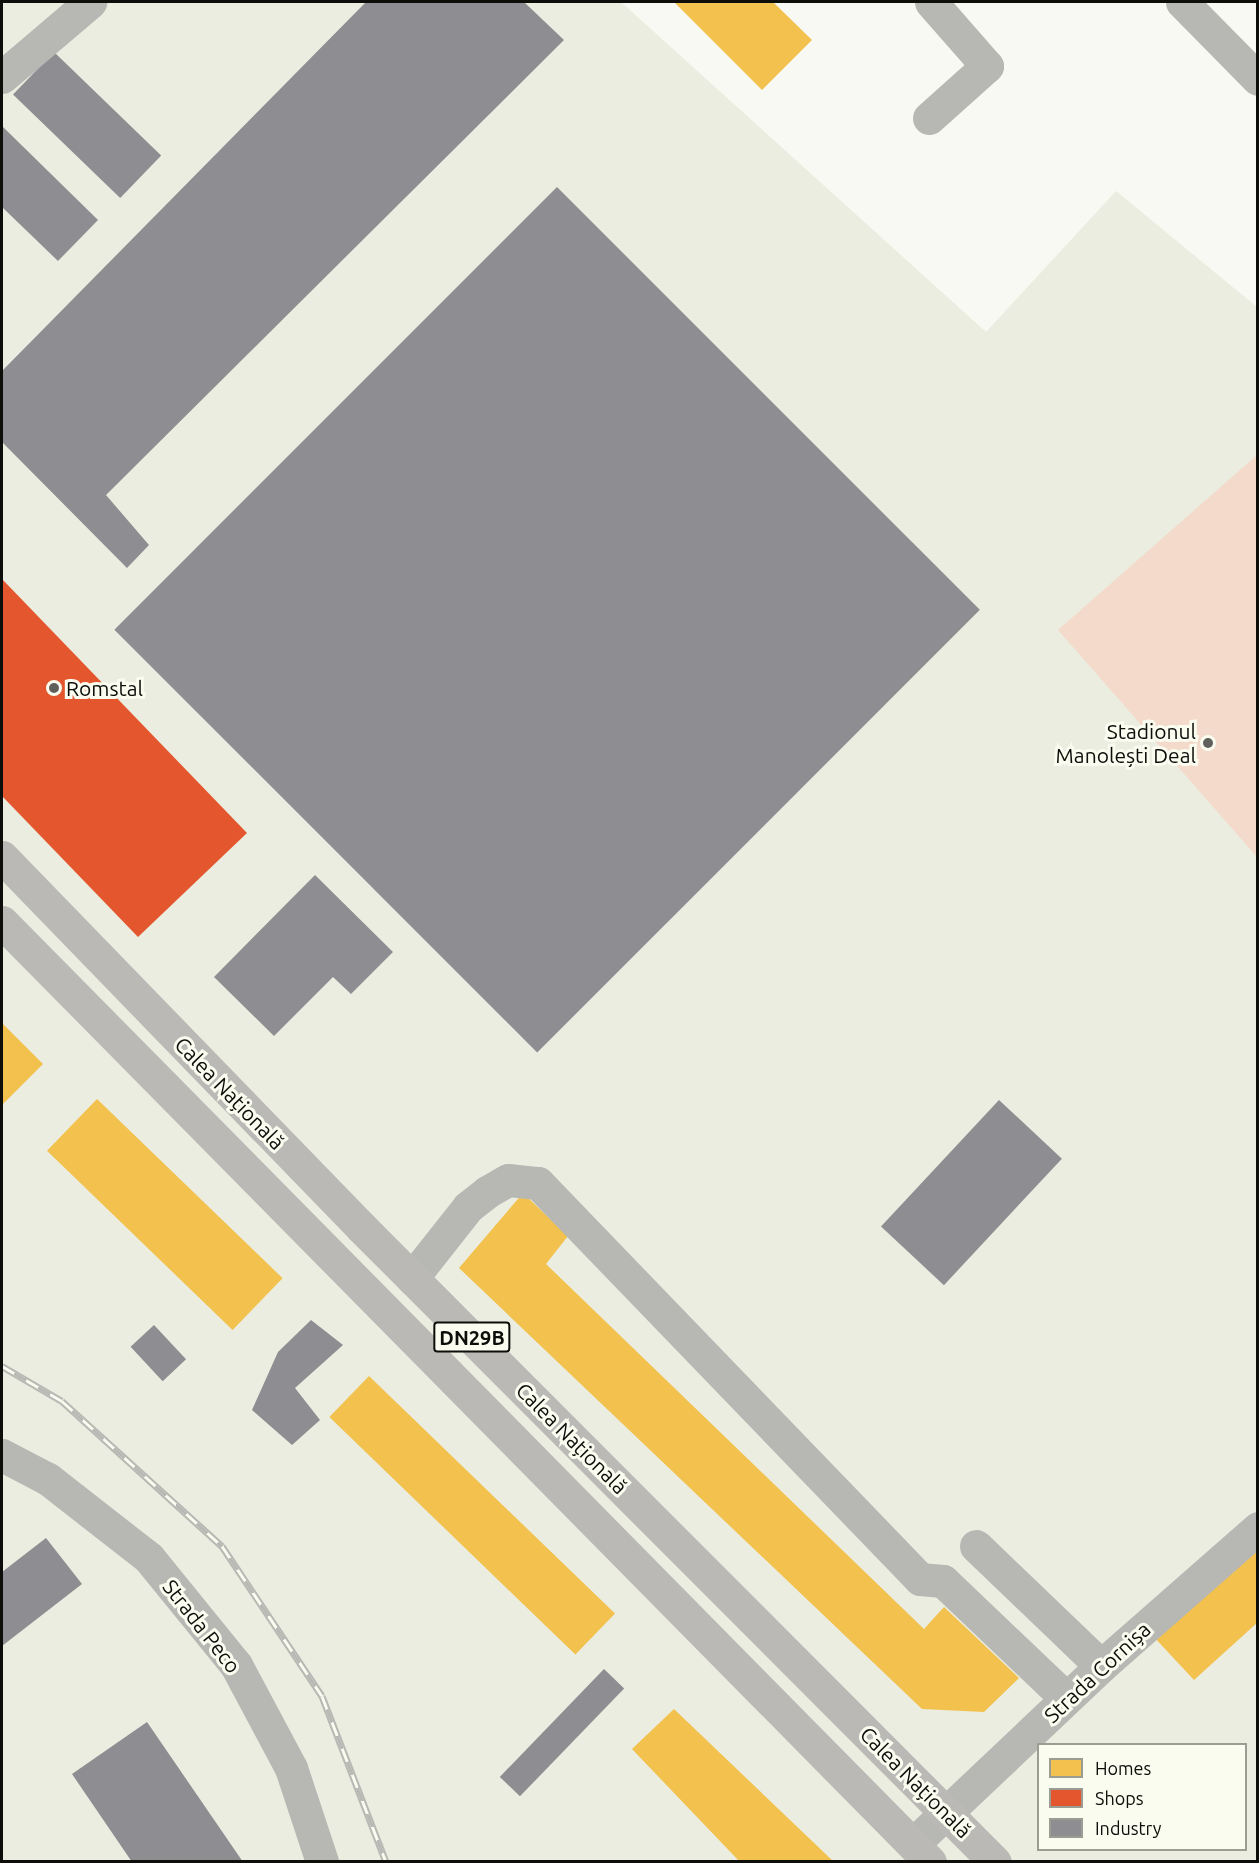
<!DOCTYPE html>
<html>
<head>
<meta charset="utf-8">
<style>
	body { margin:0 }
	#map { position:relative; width:1259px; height:1863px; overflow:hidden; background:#f8f9f2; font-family:Ubuntu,sans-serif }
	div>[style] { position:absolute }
	.built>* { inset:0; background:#eaeddf }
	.green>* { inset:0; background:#f4daca }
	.homes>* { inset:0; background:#f2c14e; transform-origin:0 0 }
	.shops>* { inset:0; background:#e4572e }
	.industry>* { inset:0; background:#8d8d92; transform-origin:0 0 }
	.minor>* { height:33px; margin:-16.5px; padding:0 16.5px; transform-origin:16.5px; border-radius:16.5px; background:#b7b8b4 }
	.major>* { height:33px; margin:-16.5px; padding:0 16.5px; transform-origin:16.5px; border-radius:16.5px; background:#bbb9b6 }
	.rail>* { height:7px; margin-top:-3.5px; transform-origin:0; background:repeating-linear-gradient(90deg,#f9fcef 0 14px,#b8b8b4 0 28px); box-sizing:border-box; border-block:2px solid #b8b8b4 }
	.dots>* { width:16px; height:16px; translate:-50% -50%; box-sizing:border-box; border:3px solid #f9fcef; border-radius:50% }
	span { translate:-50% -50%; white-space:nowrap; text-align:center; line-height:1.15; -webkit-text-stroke:6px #f9fcef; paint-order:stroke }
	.shield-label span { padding:2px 4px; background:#f9fcef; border:2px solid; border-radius:4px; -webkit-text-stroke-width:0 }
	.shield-label { font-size:20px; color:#0d0e0a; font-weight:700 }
	.poi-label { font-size:21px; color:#0d0e0a }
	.left { translate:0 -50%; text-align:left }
	.right { translate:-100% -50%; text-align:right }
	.street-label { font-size:21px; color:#0d0e0a }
	.frame { position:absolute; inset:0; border:3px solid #0d0e0a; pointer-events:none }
	.legend { position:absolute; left:1037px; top:1743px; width:210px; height:108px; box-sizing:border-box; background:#f9fcef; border:2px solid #9b9d93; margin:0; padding:8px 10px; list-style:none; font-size:18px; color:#0d0e0a }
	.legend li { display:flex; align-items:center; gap:12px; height:30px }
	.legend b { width:30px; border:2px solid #9b9d93 }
</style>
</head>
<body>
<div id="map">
	<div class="built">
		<div style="clip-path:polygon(evenodd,2px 2px,621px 2px,986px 332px,1116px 191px,1257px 307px,1257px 1861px,2px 1862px,2px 2px,1038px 1744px,1246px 1744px,1246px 1850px,1038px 1850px,1038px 1744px)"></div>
	</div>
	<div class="green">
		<div style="clip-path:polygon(1257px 455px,1257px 857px,1058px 630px)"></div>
	</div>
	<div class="homes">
		<div style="clip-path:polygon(674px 2px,773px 2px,812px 40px,762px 90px)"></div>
		<div style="clip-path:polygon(2px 1023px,43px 1064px,3px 1104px,2px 1102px)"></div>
		<div style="left:97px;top:1099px;width:258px;height:72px;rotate:44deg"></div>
		<div style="clip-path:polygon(523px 1193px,568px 1236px,546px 1264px,924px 1629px,944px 1607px,1019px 1678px,984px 1712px,922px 1709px,459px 1268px)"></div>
		<div style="left:369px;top:1376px;width:342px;height:57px;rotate:44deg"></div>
		<div style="clip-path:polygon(1258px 1538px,1258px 1622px,1194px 1680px,1152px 1635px)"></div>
		<div style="clip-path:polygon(674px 1709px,834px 1862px,740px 1862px,632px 1749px)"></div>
	</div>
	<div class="shops">
		<div style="clip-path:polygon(2px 579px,247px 833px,138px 937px,2px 796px)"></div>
	</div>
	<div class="industry">
		<div style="clip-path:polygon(366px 2px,524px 2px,564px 40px,106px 495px,149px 545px,127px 568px,2px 442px,2px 371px)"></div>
		<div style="left:54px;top:52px;width:149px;height:59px;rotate:44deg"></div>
		<div style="clip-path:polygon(2px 126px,98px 220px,58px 261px,2px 207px)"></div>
		<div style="left:557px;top:187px;width:598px;height:626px;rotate:45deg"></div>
		<div style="clip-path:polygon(315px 875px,393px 952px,351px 994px,333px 977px,274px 1036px,214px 977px)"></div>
		<div style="left:999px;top:1100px;width:86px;height:173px;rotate:43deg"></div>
		<div style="clip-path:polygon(311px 1320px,343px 1345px,295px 1388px,320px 1420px,292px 1445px,252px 1410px,278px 1352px)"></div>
		<div style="left:154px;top:1325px;width:47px;height:32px;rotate:47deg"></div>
		<div style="clip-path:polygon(46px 1538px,82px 1584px,2px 1646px,2px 1572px)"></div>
		<div style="left:604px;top:1669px;width:28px;height:150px;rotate:44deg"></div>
		<div style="clip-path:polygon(147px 1722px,243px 1862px,132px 1862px,72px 1774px)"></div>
	</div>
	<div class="minor">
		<div style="left:1182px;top:2px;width:108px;rotate:45.4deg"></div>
		<div style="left:2px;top:77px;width:116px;rotate:-40.4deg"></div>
		<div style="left:929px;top:118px;width:78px;rotate:-41.9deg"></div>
		<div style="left:987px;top:66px;width:85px;rotate:-131.2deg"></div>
		<div style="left:412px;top:1278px;width:90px;rotate:-51.7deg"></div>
		<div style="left:468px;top:1207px;width:24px;rotate:-38deg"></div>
		<div style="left:487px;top:1192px;width:24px;rotate:-30deg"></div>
		<div style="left:508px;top:1180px;width:30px;rotate:6deg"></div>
		<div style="left:538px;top:1183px;width:550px;rotate:46.03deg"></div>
		<div style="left:920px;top:1579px;width:23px;rotate:5deg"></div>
		<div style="left:943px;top:1581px;width:170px;rotate:43.6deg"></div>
		<div style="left:2px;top:1455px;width:52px;rotate:27.6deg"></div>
		<div style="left:48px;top:1479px;width:128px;rotate:38deg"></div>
		<div style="left:149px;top:1558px;width:138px;rotate:50.9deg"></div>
		<div style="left:236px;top:1665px;width:117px;rotate:61.9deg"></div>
		<div style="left:291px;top:1768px;width:99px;rotate:71.7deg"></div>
		<div style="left:976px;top:1546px;width:173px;rotate:43.8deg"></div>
		<div style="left:913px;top:1844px;width:259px;rotate:-43.4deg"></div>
		<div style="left:1101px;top:1666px;width:209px;rotate:-41.3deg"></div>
	</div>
	<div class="major">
		<div style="left:2px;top:857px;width:516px;rotate:45.86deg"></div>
		<div style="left:361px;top:1227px;width:897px;rotate:45.05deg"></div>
		<div style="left:2px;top:922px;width:1321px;rotate:45.37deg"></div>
	</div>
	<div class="rail">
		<div style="left:2px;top:1366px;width:69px;rotate:30.3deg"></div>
		<div style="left:62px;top:1401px;width:216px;rotate:42.2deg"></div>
		<div style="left:222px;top:1546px;width:180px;rotate:56.3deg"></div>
		<div style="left:322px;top:1696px;width:178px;rotate:68.9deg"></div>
	</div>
	<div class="dots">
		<div style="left:54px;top:688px;background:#5f605b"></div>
		<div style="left:1208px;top:743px;background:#5f605b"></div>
	</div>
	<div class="shield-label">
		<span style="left:472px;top:1337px">DN29B</span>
	</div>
	<div class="poi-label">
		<span class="left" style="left:66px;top:688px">Romstal</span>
		<span class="right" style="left:1196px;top:743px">Stadionul<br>Manolești Deal</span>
	</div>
	<div class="street-label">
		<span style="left:230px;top:1093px;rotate:46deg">Calea Națională</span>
		<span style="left:572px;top:1438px;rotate:45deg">Calea Națională</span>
		<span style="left:202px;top:1626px;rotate:52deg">Strada Peco</span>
		<span style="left:1097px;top:1672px;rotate:-43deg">Strada Cornișa</span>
		<span style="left:916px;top:1782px;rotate:45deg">Calea Națională</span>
	</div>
	<div class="frame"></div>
	<ul class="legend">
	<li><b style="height:16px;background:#f2c14e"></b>Homes</li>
	<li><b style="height:16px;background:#e4572e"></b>Shops</li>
	<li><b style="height:16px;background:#8d8d92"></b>Industry</li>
	</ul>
</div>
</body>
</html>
